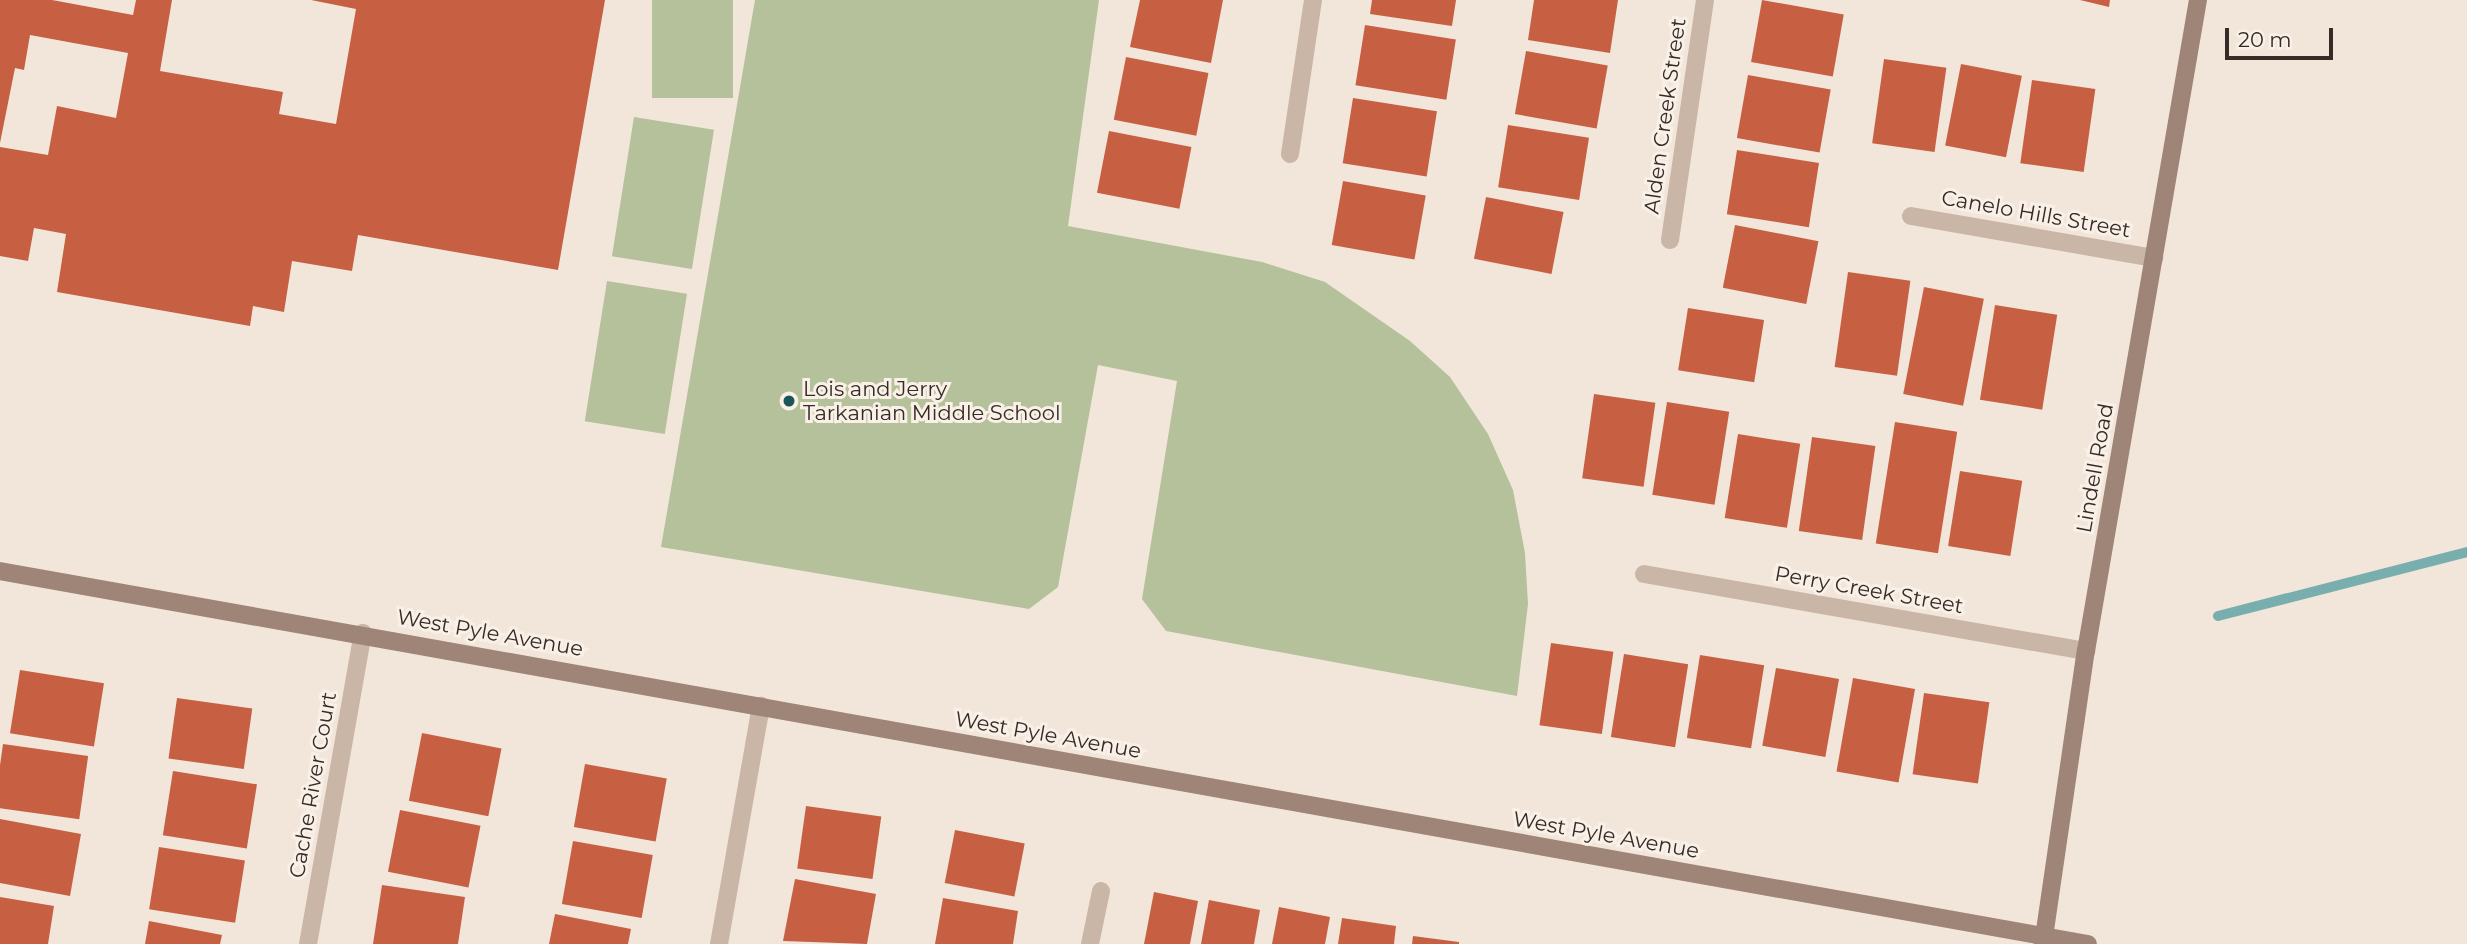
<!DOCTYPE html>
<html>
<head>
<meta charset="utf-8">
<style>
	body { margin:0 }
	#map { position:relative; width:2467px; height:944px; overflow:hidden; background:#f2e6da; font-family:Montserrat,sans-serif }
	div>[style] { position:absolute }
	.green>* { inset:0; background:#b5c19a; transform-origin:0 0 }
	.stream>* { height:10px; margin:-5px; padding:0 5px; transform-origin:5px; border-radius:5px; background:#79aeaf }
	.building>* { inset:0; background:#c76043; transform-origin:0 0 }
	.street>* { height:18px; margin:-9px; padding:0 9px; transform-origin:9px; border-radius:9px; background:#cab6a6 }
	.secondary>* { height:18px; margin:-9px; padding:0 9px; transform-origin:9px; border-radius:9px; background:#9e8577 }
	.dots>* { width:19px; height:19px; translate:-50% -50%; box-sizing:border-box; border:4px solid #f9f0e7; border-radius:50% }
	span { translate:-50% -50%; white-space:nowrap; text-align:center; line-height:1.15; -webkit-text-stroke:6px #f9f0e7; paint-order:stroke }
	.street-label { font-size:21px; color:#362b27 }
	.poi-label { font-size:21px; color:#362b27 }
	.left { translate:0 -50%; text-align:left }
	.scale { position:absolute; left:2225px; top:28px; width:108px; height:32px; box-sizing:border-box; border:4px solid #362b27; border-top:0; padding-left:9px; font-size:21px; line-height:24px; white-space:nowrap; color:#362b27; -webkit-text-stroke:5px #f9f0e7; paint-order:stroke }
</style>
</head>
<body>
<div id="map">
	<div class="green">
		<div style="left:652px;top:0;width:81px;height:98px"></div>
		<div style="clip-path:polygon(755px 0,1099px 0,1068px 226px,1262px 262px,1325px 282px,1410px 341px,1450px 377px,1488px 434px,1513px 490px,1525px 553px,1528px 604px,1517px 696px,1166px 631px,1142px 599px,1177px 381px,1098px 365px,1058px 587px,1029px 609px,661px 547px)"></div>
		<div style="left:634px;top:117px;width:81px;height:141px;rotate:9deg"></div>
		<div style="left:607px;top:281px;width:81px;height:142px;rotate:9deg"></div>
	</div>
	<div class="stream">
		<div style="left:2218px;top:616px;width:257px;rotate:-14.4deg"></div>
	</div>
	<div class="building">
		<div style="clip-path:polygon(0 0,52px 0,133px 15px,136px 0,172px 0,160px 71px,283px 92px,279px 114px,336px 124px,356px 9px,311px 0,605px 0,558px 270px,358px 235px,352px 271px,292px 261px,284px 312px,253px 306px,250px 326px,57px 292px,66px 234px,34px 228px,28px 261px,0 256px,0 147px,48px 155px,57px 106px,116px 118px,128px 53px,30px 35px,24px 70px,15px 68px,0 143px)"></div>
		<div style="clip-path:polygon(1140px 0,1223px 0,1211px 63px,1130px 47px)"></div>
		<div style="clip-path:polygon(1372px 0,1456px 0,1452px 26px,1370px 14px)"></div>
		<div style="clip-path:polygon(1534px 0,1618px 0,1610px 53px,1528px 40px)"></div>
		<div style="left:1762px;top:0;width:83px;height:63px;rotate:10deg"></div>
		<div style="clip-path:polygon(2080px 0,2110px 0,2109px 7px)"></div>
		<div style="left:1365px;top:25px;width:92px;height:61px;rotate:9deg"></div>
		<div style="left:1526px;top:51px;width:83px;height:64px;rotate:10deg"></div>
		<div style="left:1126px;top:57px;width:84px;height:64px;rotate:11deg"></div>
		<div style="left:1884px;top:59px;width:63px;height:85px;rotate:8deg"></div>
		<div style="left:1961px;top:64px;width:62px;height:83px;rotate:11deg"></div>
		<div style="left:1748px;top:75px;width:84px;height:64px;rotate:10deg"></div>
		<div style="left:2032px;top:80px;width:64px;height:84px;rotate:8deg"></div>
		<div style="left:1353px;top:98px;width:85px;height:66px;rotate:9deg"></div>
		<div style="left:1508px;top:125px;width:82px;height:63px;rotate:9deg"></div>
		<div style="left:1109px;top:131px;width:84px;height:63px;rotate:11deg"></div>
		<div style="left:1737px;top:150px;width:83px;height:65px;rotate:9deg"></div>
		<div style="left:1343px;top:181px;width:84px;height:65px;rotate:10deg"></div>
		<div style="left:1486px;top:197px;width:79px;height:63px;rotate:11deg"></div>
		<div style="left:1735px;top:225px;width:85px;height:64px;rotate:11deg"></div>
		<div style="left:1848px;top:272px;width:63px;height:96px;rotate:8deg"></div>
		<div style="left:1924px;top:287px;width:61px;height:109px;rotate:11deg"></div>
		<div style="left:1995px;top:305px;width:63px;height:96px;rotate:9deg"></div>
		<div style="left:1688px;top:308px;width:77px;height:63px;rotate:9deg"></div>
		<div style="left:1594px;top:394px;width:62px;height:85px;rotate:8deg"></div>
		<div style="left:1667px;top:402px;width:63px;height:94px;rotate:9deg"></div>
		<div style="left:1895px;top:422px;width:63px;height:123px;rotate:9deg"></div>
		<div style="left:1738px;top:434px;width:63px;height:85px;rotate:9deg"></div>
		<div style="left:1812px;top:437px;width:64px;height:95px;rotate:8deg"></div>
		<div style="left:1960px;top:471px;width:63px;height:76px;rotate:9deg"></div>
		<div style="left:1551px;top:643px;width:63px;height:83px;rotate:8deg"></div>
		<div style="left:1624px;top:654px;width:65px;height:84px;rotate:9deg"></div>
		<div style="left:1700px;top:655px;width:65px;height:84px;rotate:9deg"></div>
		<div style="left:1776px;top:668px;width:64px;height:79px;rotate:10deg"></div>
		<div style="left:20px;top:670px;width:85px;height:64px;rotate:9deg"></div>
		<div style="left:1853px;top:678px;width:63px;height:95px;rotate:10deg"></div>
		<div style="left:1924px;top:693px;width:66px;height:82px;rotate:8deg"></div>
		<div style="left:177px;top:698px;width:76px;height:61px;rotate:8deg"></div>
		<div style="left:422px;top:733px;width:81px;height:69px;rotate:11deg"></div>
		<div style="left:3px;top:744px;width:86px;height:64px;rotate:8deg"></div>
		<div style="left:585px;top:764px;width:83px;height:64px;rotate:10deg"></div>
		<div style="left:173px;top:771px;width:85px;height:65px;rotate:9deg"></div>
		<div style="left:806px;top:806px;width:76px;height:63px;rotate:8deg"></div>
		<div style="left:400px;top:810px;width:82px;height:63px;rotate:11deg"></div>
		<div style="clip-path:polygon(0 819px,81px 834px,70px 896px,0 883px)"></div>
		<div style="left:955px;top:830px;width:71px;height:54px;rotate:11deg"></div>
		<div style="left:573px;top:841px;width:81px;height:64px;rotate:10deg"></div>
		<div style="left:159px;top:847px;width:87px;height:63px;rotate:9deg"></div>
		<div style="clip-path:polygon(795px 879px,876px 894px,867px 944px,783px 941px)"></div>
		<div style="clip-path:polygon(382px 885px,465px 897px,458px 944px,373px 944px)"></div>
		<div style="clip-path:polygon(1154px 892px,1198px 901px,1190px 944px,1144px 944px)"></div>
		<div style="clip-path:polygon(0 897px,54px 906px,48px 944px,0 944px)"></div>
		<div style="clip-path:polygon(943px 898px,1018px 911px,1013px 944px,935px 944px)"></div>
		<div style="clip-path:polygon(1209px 900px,1260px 910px,1254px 944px,1201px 944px)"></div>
		<div style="clip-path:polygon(1279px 907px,1330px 917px,1325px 944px,1272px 944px)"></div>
		<div style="clip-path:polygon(555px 914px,631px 929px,628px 944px,549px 944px)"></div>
		<div style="clip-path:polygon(1342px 918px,1396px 926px,1394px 944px,1338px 944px)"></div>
		<div style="clip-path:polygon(149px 921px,222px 935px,220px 944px,145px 944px)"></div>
		<div style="clip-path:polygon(1413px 936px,1459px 942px,1459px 944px,1412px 944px)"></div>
	</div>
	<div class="street">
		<div style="left:1290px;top:154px;width:156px;rotate:-81.5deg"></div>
		<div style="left:1911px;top:216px;width:247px;rotate:9.8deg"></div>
		<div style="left:1670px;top:240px;width:243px;rotate:-81.7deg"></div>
		<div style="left:1644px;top:574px;width:449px;rotate:9.9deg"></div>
		<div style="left:308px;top:944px;width:316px;rotate:-80deg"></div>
		<div style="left:719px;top:944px;width:242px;rotate:-80deg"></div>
		<div style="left:1090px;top:944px;width:54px;rotate:-78.3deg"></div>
	</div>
	<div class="secondary">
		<div style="left:0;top:571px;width:2121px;rotate:10.13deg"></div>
		<div style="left:2043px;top:944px;width:296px;rotate:-81.7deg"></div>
		<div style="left:2086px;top:651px;width:661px;rotate:-80.24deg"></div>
	</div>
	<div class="dots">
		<div style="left:789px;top:401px;background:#1c5558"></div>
	</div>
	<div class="street-label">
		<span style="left:1665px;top:116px;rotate:-82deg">Alden Creek Street</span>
		<span style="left:2036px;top:214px;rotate:10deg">Canelo Hills Street</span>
		<span style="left:2095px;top:468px;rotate:-80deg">Lindell Road</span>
		<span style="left:1869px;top:590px;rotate:10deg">Perry Creek Street</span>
		<span style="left:490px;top:633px;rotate:10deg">West Pyle Avenue</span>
		<span style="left:1048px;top:735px;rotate:10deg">West Pyle Avenue</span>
		<span style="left:313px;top:785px;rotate:-80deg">Cache River Court</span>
		<span style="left:1606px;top:835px;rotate:10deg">West Pyle Avenue</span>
	</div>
	<div class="poi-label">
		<span class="left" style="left:803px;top:401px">Lois and Jerry<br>Tarkanian Middle School</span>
	</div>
	<div class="scale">20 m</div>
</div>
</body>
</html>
